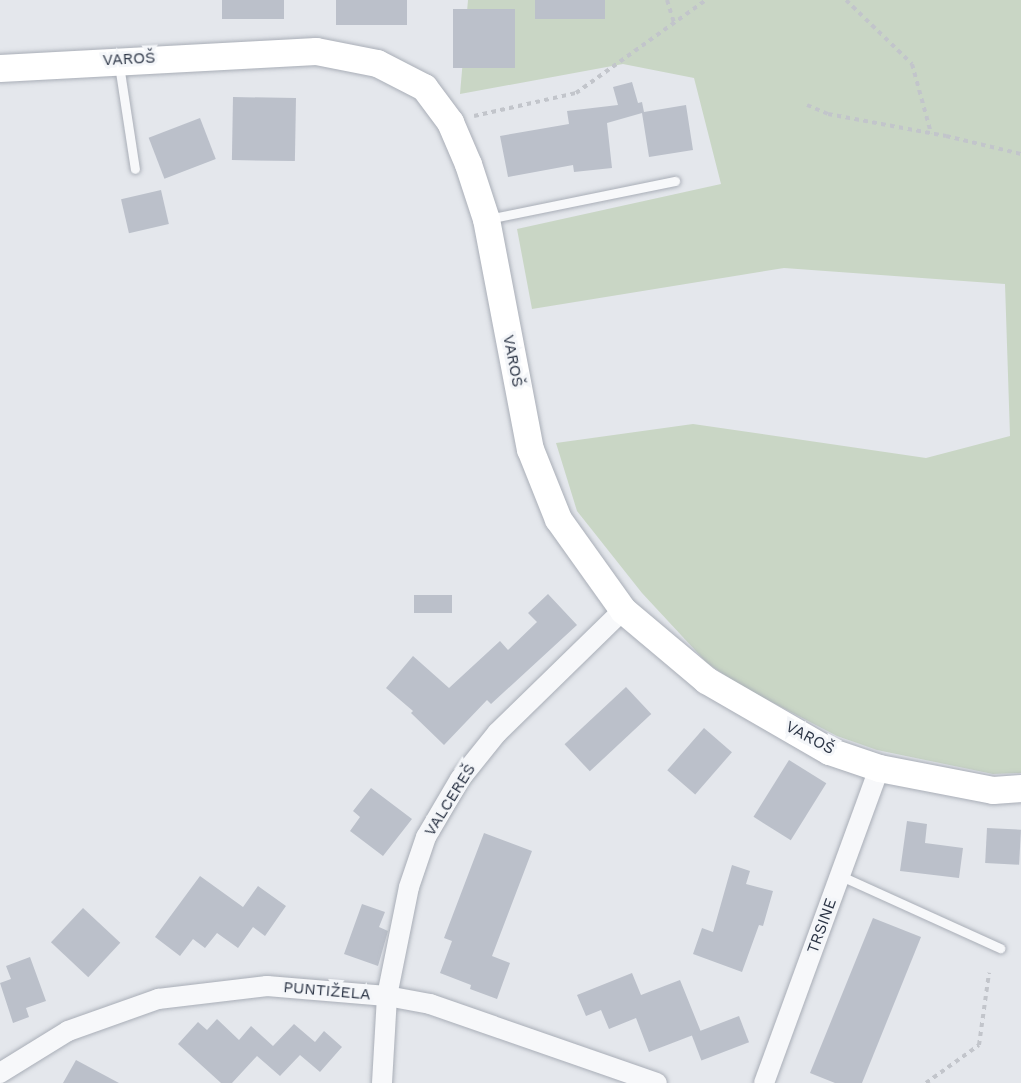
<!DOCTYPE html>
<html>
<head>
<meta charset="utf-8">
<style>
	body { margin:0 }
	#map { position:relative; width:1021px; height:1083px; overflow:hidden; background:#e4e7ec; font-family:"Work Sans",sans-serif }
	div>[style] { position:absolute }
	.green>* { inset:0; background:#c9d6c5 }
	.building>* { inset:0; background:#bbc0ca; transform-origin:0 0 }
	.path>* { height:4px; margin-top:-2px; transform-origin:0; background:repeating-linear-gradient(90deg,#c2c5cb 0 4.5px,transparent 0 9px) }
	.roads { filter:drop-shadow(0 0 2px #a9aeb7) drop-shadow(0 0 2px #a9aeb7) }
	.lane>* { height:9px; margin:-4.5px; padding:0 4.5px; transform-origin:4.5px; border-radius:4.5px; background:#f7f8fa }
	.street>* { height:20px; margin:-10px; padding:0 10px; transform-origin:10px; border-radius:10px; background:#f7f8fa }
	.secondary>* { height:27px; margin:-13.5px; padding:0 13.5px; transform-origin:13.5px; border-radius:13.5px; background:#fff }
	span { translate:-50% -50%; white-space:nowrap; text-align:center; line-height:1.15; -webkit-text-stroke:6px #f4f6f9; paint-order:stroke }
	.street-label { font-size:16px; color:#2b3445 }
</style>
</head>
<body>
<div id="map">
	<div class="green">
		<div style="clip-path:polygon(468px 0,1021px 0,1021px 773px,993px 774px,877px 750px,837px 736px,741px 686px,707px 663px,642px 593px,577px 511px,556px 443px,693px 424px,926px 458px,1010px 436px,1005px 284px,784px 268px,532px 309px,517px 229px,721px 184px,694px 78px,623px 64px,460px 94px)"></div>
	</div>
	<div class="building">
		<div style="left:222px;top:0;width:62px;height:19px"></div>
		<div style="left:336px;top:0;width:71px;height:25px"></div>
		<div style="left:535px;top:0;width:70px;height:19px"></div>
		<div style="left:453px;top:9px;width:62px;height:59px"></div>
		<div style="clip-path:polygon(632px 82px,638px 103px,642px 102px,644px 112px,686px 105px,693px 150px,649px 157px,642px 113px,607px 123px,612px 168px,574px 172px,573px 165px,508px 177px,500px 136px,569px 124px,567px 111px,618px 105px,613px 87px)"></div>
		<div style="left:233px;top:97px;width:63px;height:63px;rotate:1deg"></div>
		<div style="left:200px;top:118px;width:44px;height:55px;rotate:69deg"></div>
		<div style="left:161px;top:190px;width:35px;height:41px;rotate:77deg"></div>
		<div style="clip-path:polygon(548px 594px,577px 625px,491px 704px,487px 700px,444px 745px,411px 713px,413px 711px,386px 688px,413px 656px,449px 688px,500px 641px,508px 650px,537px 622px,528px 613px)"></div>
		<div style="left:452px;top:595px;width:18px;height:38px;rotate:90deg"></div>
		<div style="left:626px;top:687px;width:37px;height:84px;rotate:47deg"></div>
		<div style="left:704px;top:728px;width:37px;height:56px;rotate:41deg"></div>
		<div style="left:789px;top:760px;width:44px;height:67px;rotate:32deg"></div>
		<div style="clip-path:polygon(371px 788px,412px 819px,383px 856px,350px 831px,360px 817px,353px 811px)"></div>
		<div style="clip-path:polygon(907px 821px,927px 824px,925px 843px,963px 848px,959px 878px,900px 871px)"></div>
		<div style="left:987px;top:828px;width:34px;height:35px;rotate:3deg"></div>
		<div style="clip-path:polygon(484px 833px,532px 851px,492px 956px,510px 963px,497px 999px,470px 989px,471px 985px,440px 973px,452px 941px,444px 938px)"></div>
		<div style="clip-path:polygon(732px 865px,750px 871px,746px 884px,773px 891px,763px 926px,759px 925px,742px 972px,693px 954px,702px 928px,713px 932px)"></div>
		<div style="clip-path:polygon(200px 876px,243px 907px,258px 886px,286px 906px,265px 936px,253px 927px,238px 948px,217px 933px,205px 948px,193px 939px,180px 956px,155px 937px)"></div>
		<div style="clip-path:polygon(362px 904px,385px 912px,379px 927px,388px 931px,378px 966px,344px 954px)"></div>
		<div style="left:83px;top:908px;width:51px;height:47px;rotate:43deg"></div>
		<div style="clip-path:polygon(873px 918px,921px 937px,862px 1083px,835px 1083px,810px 1073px)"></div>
		<div style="clip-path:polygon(30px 957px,46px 1001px,26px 1008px,29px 1017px,13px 1023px,0 983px,11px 979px,6px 966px)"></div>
		<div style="clip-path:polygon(632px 973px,641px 995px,680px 980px,701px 1032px,649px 1052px,636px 1018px,609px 1029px,601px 1010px,586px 1016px,577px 995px)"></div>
		<div style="left:739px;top:1016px;width:28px;height:51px;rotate:69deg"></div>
		<div style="clip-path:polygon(217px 1019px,239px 1040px,251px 1026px,273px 1046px,294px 1024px,315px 1042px,324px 1031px,342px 1047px,320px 1072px,300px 1055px,280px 1076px,257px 1056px,232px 1083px,221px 1083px,178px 1044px,198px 1022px,207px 1030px)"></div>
		<div style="clip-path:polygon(76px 1060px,119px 1083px,63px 1083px)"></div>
	</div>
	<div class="path">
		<div style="left:667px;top:0;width:24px;rotate:73deg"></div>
		<div style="left:846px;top:0;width:92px;rotate:44.1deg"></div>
		<div style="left:912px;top:64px;width:72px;rotate:74.6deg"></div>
		<div style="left:807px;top:105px;width:23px;rotate:23deg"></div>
		<div style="left:828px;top:114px;width:120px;rotate:10.6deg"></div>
		<div style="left:946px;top:136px;width:77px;rotate:13.5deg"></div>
		<div style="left:474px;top:116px;width:105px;rotate:-12.7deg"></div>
		<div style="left:576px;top:93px;width:160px;rotate:-35.6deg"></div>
		<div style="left:926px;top:1083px;width:65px;rotate:-35.6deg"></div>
		<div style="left:979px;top:1045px;width:73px;rotate:-82.1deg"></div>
	</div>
	<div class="roads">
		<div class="lane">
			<div style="left:119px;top:65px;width:105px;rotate:81.3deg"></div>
			<div style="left:488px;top:219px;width:191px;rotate:-11.5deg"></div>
			<div style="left:841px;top:876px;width:175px;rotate:24.4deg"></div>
		</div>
		<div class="street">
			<div style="left:0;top:1073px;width:80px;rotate:-31.7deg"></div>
			<div style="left:68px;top:1031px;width:96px;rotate:-19.6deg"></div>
			<div style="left:158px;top:999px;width:110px;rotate:-6.8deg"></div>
			<div style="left:267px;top:986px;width:120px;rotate:4.8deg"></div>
			<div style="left:387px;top:996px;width:44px;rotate:10.5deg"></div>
			<div style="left:430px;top:1004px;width:240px;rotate:19.2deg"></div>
			<div style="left:382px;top:1083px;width:87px;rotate:-86.7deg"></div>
			<div style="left:387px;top:996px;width:111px;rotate:-78.6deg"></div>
			<div style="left:409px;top:887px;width:53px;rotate:-71.2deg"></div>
			<div style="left:426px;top:837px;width:67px;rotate:-59.6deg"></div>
			<div style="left:460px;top:779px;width:59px;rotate:-51.2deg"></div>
			<div style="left:497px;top:733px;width:176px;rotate:-44.3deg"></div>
			<div style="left:764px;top:1083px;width:335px;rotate:-69.9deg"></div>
		</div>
		<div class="secondary">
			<div style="left:0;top:68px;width:316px;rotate:-3.1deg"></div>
			<div style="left:316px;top:51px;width:62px;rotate:11.1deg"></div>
			<div style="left:377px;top:63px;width:53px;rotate:27.1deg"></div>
			<div style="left:424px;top:87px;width:44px;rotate:53.4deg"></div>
			<div style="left:450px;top:122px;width:46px;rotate:66.8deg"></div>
			<div style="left:468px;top:164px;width:58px;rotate:71.9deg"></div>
			<div style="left:486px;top:219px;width:234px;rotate:79.2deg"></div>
			<div style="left:530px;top:449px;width:75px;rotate:68.2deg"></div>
			<div style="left:558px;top:519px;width:112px;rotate:54.5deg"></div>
			<div style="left:623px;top:610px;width:109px;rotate:40.1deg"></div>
			<div style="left:706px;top:680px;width:142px;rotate:30deg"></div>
			<div style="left:829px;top:751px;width:53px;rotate:18.8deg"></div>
			<div style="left:879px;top:768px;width:116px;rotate:10.9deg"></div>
			<div style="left:993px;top:790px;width:28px;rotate:-4deg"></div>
		</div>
	</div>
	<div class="street-label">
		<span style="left:129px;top:59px;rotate:-3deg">VAROŠ</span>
		<span style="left:513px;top:361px;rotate:79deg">VAROŠ</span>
		<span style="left:810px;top:738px;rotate:28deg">VAROŠ</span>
		<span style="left:450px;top:800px;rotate:-58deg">VALCEREŠ</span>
		<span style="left:822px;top:926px;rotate:-70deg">TRSINE</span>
		<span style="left:327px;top:991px;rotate:5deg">PUNTIŽELA</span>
	</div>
</div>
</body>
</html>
